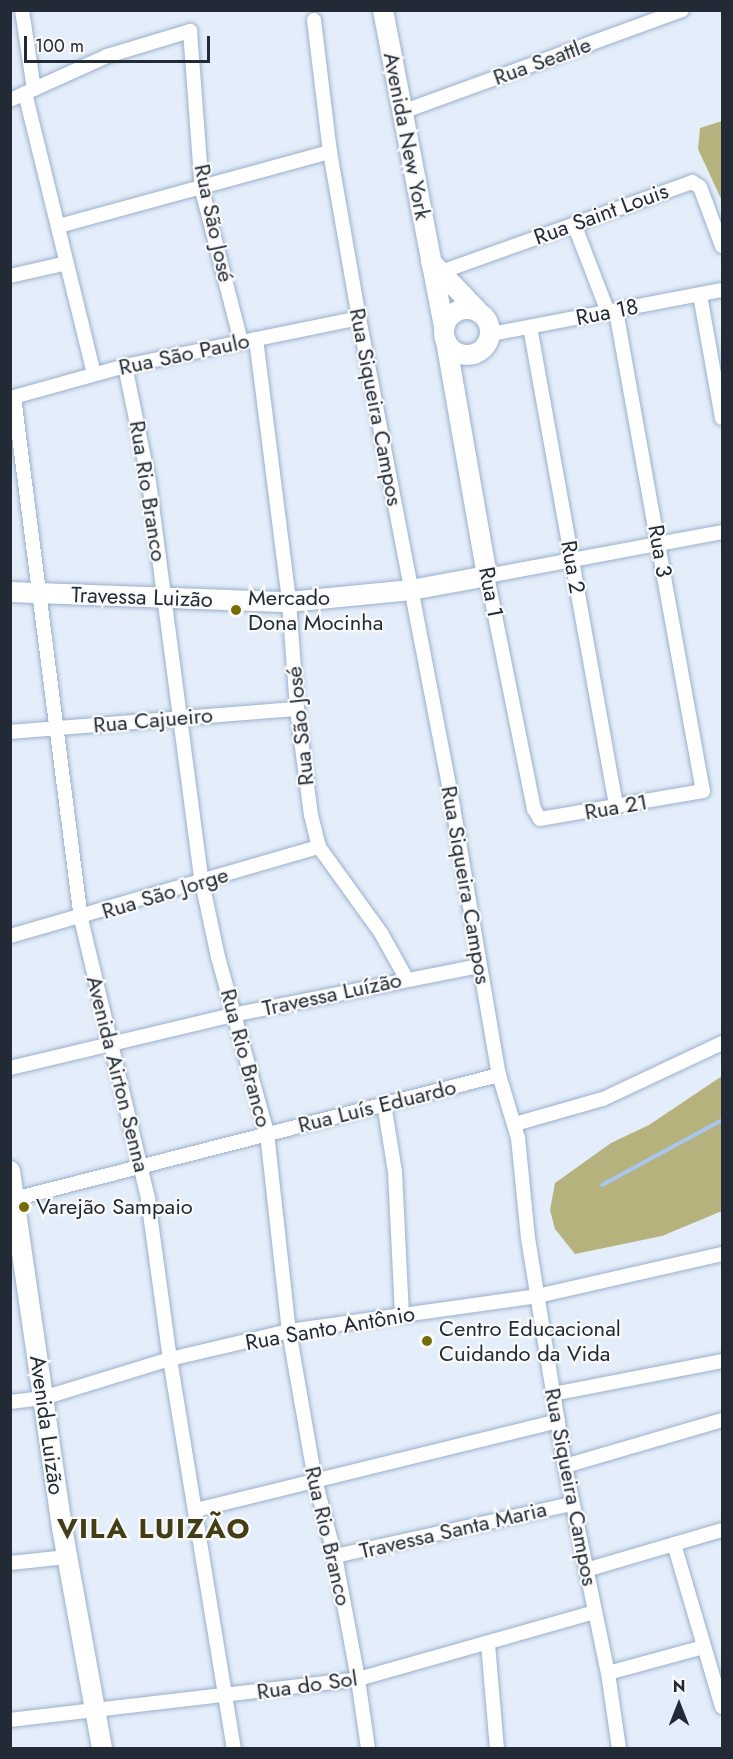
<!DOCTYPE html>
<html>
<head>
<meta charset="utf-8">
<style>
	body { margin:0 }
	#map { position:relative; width:733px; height:1759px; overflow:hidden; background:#e4eefa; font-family:Jost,sans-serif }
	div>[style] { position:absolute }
	.forest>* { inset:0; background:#b6b27e }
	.stream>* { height:4px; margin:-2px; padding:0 2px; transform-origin:2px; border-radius:2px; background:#a7c7f1 }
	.roads { filter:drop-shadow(0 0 2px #9ab0cd) drop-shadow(0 0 2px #9ab0cd) }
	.street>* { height:14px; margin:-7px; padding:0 7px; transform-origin:7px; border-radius:7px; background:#fff }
	.secondary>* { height:20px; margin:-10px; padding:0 10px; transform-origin:10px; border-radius:10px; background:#fff }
	.secondary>.ring { margin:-10px; padding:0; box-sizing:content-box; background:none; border:20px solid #fff; border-radius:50% }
	.dots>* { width:16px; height:16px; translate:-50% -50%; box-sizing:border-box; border:3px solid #fafafa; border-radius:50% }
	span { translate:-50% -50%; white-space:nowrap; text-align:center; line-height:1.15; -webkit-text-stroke:4.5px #fafafa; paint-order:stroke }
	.street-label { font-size:22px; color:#212a35 }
	.poi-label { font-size:22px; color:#212a35 }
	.left { translate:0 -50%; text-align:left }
	.district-label { font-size:28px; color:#423e15; font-weight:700; letter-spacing:1.5px }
	.frame { position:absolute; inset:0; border:12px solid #212a35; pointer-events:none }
	.north { position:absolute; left:649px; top:1675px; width:60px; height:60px; -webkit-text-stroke:4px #fafafa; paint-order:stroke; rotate:0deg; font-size:16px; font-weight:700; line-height:24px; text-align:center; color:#212a35 }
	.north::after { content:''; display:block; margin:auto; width:21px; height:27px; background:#212a35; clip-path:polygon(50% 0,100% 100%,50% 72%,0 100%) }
	.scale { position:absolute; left:24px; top:36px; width:186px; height:27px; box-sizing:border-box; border:3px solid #212a35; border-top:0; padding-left:8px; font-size:18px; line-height:21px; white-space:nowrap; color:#212a35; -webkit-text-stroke:4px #fafafa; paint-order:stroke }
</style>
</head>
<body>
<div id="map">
	<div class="forest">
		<div style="clip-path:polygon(722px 121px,722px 201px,698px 149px,700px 128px)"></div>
		<div style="clip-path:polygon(722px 1076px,722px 1211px,662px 1236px,575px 1254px,555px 1229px,550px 1210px,555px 1183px,611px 1143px,649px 1125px)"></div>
	</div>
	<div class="stream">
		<div style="left:602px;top:1185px;width:136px;rotate:-28.4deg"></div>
	</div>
	<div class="roads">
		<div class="street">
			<div style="left:22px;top:10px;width:80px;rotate:81.4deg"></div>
			<div style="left:314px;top:20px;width:133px;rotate:83.1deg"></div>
			<div style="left:330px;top:152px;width:169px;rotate:80.1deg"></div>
			<div style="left:359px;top:318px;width:498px;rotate:79.1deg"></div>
			<div style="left:453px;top:807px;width:272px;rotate:80.3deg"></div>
			<div style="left:499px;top:1075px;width:66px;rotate:73.2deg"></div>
			<div style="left:518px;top:1138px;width:100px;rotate:84.3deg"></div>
			<div style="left:528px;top:1238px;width:231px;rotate:80.8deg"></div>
			<div style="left:565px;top:1466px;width:211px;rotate:78.3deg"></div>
			<div style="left:608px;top:1673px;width:76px;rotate:81.7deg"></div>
			<div style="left:25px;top:93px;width:289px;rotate:76.2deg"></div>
			<div style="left:10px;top:100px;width:107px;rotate:-24.4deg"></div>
			<div style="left:107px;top:56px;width:87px;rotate:-16.8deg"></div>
			<div style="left:190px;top:31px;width:159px;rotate:85.7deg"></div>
			<div style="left:202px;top:190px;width:157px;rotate:75.6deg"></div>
			<div style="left:402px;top:112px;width:298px;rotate:-20deg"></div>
			<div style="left:574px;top:224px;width:94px;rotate:68.9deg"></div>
			<div style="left:59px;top:226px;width:281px;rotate:-15.3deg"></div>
			<div style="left:441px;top:272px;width:267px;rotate:-19.7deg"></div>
			<div style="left:692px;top:182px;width:9px;rotate:32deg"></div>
			<div style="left:700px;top:187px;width:63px;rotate:69.6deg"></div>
			<div style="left:10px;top:276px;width:58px;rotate:-12.8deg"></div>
			<div style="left:700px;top:295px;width:125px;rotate:79.9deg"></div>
			<div style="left:616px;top:311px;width:237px;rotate:79.8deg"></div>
			<div style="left:658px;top:544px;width:251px;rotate:79.7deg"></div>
			<div style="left:703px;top:791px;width:165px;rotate:170.3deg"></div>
			<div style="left:540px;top:819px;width:12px;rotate:-121deg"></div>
			<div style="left:534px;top:809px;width:238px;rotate:-101.4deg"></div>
			<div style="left:487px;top:576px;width:174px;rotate:-10.6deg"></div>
			<div style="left:658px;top:544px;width:65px;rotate:-10.6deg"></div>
			<div style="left:530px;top:327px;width:488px;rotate:79.8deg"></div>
			<div style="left:491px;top:334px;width:235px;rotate:-10.8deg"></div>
			<div style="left:256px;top:339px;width:265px;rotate:82.8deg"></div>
			<div style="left:289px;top:602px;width:107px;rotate:85.7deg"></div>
			<div style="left:297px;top:709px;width:107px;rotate:82.5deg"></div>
			<div style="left:311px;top:815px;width:33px;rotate:76deg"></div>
			<div style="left:319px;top:847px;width:106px;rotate:54.2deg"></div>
			<div style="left:381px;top:933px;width:51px;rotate:60.9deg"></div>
			<div style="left:125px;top:366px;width:118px;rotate:78.3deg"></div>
			<div style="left:149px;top:482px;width:403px;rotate:82.5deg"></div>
			<div style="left:202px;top:882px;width:77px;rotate:78deg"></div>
			<div style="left:218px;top:957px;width:183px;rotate:74.4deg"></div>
			<div style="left:267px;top:1133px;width:199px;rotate:83.7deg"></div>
			<div style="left:289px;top:1331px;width:151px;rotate:80.1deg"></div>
			<div style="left:315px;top:1480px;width:79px;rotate:75.3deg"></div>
			<div style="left:335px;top:1556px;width:125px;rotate:79.4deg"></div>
			<div style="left:358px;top:1679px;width:70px;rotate:81.8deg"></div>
			<div style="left:14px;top:397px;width:526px;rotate:82.69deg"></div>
			<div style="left:81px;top:919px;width:288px;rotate:76.5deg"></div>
			<div style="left:148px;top:1199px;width:162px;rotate:82.2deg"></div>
			<div style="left:170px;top:1359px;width:394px;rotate:80.7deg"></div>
			<div style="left:10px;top:398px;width:119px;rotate:-15.5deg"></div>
			<div style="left:125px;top:366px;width:239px;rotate:-11.6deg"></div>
			<div style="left:10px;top:732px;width:288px;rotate:-4.6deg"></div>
			<div style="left:10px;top:936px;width:322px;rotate:-16.1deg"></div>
			<div style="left:10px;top:1068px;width:233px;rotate:-13.4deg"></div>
			<div style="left:237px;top:1014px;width:247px;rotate:-11.2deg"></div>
			<div style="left:384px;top:1104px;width:69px;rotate:80.8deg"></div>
			<div style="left:395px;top:1172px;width:143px;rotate:87.2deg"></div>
			<div style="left:515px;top:1124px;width:91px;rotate:-15.9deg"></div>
			<div style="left:603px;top:1099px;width:132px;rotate:-25.2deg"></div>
			<div style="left:10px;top:1200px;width:505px;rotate:-14.34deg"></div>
			<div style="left:553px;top:1394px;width:172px;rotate:-11deg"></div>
			<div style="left:10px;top:1402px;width:33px;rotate:-7deg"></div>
			<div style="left:43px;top:1398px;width:133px;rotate:-17.1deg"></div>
			<div style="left:170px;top:1359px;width:122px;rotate:-13.2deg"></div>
			<div style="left:289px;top:1331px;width:250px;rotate:-8deg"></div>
			<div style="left:537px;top:1296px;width:190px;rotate:-12.8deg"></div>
			<div style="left:565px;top:1466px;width:164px;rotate:-16.3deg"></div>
			<div style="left:196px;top:1510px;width:373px;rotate:-13.8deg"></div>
			<div style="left:674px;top:1544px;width:170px;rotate:73.6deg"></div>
			<div style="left:335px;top:1556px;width:242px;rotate:-12.4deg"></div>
			<div style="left:10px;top:1563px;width:57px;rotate:-6deg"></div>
			<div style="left:586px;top:1570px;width:142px;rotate:-16.4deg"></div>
			<div style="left:488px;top:1644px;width:104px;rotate:85.1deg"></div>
			<div style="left:608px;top:1673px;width:99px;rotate:-15.2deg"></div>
			<div style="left:10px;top:1720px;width:350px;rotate:-6.7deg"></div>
			<div style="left:358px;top:1679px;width:246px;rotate:-15.8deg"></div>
		</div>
		<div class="secondary">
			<div style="left:383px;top:10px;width:324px;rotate:79.1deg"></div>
			<div style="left:431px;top:262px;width:66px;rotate:46.2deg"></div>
			<div class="ring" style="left:444px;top:309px;width:26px;height:26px"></div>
			<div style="left:10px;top:592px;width:279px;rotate:2.1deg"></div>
			<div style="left:289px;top:602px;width:123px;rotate:-5.6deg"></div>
			<div style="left:411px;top:590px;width:77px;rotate:-10.4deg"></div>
			<div style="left:487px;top:576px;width:239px;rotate:-99.9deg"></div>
			<div style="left:10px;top:1171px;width:361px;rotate:81.7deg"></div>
			<div style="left:62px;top:1528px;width:224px;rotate:79.7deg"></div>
		</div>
	</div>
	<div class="dots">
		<div style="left:236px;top:610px;background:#756c08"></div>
		<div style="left:24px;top:1207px;background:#756c08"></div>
		<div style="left:427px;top:1341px;background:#756c08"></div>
	</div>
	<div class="street-label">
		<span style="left:542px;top:61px;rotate:-20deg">Rua Seattle</span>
		<span style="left:407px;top:136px;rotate:79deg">Avenida New York</span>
		<span style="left:601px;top:214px;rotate:-20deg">Rua Saint Louis</span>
		<span style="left:214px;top:223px;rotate:78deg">Rua São José</span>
		<span style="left:607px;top:312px;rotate:-11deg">Rua 18</span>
		<span style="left:184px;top:354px;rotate:-12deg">Rua São Paulo</span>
		<span style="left:376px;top:407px;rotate:79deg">Rua Siqueira Campos</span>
		<span style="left:148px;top:491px;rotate:81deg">Rua Rio Branco</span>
		<span style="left:660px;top:551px;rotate:80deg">Rua 3</span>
		<span style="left:573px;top:567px;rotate:80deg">Rua 2</span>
		<span style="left:491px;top:592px;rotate:79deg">Rua 1</span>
		<span style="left:142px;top:597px;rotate:2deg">Travessa Luizão</span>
		<span style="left:153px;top:720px;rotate:-5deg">Rua Cajueiro</span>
		<span style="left:300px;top:726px;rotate:-96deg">Rua São José</span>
		<span style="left:616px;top:807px;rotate:-10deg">Rua 21</span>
		<span style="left:466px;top:885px;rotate:80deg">Rua Siqueira Campos</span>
		<span style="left:165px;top:893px;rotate:-17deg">Rua São Jorge</span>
		<span style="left:332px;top:994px;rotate:-12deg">Travessa Luízão</span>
		<span style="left:246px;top:1058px;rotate:75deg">Rua Rio Branco</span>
		<span style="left:118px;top:1074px;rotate:76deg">Avenida Airton Senna</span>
		<span style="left:377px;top:1106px;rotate:-14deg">Rua Luís Eduardo</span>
		<span style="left:330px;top:1328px;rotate:-10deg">Rua Santo Antônio</span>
		<span style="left:47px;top:1425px;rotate:82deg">Avenida Luizão</span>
		<span style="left:571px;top:1487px;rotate:79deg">Rua Siqueira Campos</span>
		<span style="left:453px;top:1530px;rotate:-13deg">Travessa Santa Maria</span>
		<span style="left:328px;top:1536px;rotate:77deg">Rua Rio Branco</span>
		<span style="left:307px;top:1685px;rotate:-8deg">Rua do Sol</span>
	</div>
	<div class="poi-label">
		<span class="left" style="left:248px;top:610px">Mercado<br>Dona Mocinha</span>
		<span class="left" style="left:36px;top:1207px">Varejão Sampaio</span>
		<span class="left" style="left:439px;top:1341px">Centro Educacional<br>Cuidando da Vida</span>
	</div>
	<div class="district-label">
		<span style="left:154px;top:1529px">VILA LUIZÃO</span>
	</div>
	<div class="frame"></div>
	<div class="north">N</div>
	<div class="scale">100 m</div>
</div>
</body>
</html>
